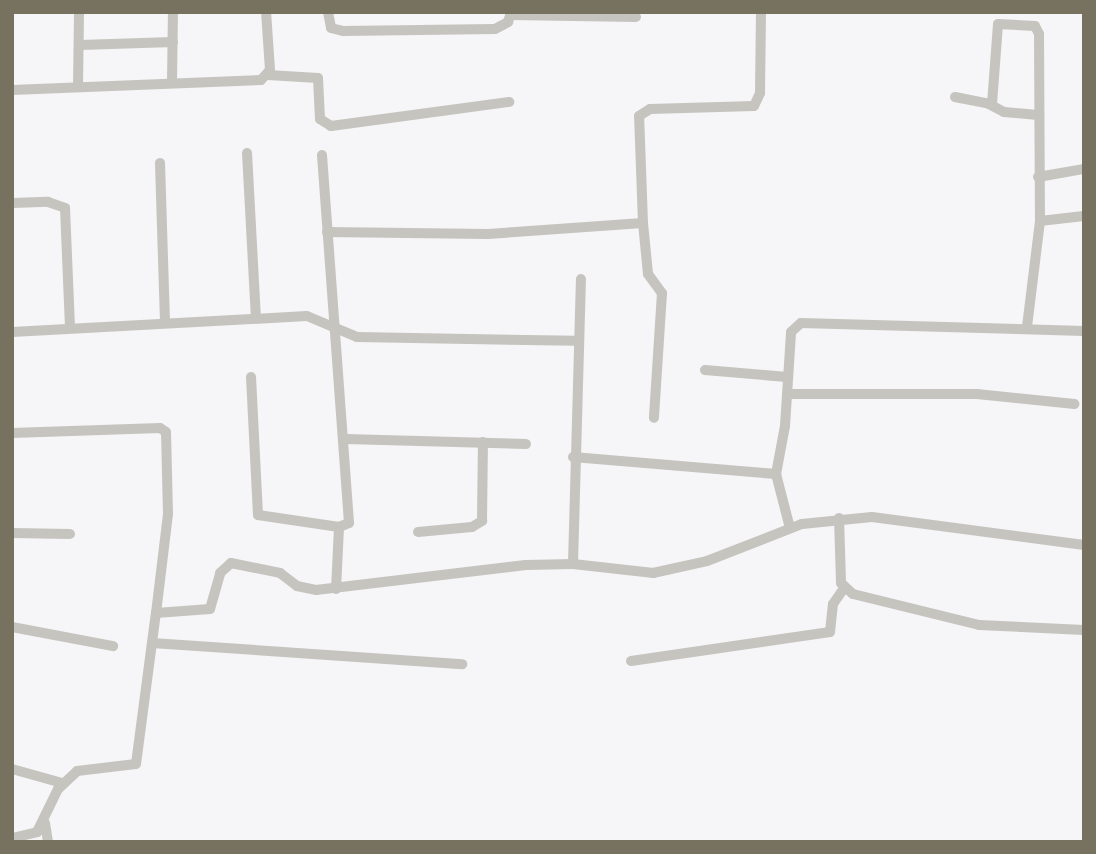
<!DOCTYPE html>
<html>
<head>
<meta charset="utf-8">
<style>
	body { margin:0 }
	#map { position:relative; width:1096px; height:854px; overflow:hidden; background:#f6f5f7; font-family:Figtree,sans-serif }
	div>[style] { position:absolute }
	.street>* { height:10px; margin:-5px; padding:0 5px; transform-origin:5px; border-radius:5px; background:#c6c4bf }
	span { translate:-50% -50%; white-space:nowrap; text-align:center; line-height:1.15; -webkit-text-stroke:7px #fff; paint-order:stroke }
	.frame { position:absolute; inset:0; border:14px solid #777260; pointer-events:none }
</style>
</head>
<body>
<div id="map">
	<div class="street">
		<div style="left:328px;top:12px;width:16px;rotate:79deg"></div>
		<div style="left:331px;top:28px;width:12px;rotate:14deg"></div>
		<div style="left:343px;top:31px;width:152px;rotate:-0.8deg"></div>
		<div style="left:495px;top:29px;width:15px;rotate:-28deg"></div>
		<div style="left:508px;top:22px;width:10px;rotate:-73deg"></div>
		<div style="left:511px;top:15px;width:125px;rotate:0.9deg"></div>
		<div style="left:80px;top:45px;width:93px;rotate:-1.8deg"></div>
		<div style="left:268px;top:75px;width:50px;rotate:3.4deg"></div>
		<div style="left:318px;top:78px;width:41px;rotate:87.2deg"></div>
		<div style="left:320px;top:119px;width:13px;rotate:32deg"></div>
		<div style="left:331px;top:126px;width:180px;rotate:-7.7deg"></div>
		<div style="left:172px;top:81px;width:69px;rotate:-89.2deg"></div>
		<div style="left:78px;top:86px;width:74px;rotate:-89.2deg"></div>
		<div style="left:12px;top:90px;width:249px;rotate:-2.3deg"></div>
		<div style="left:261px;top:80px;width:13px;rotate:-48deg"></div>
		<div style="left:270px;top:70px;width:58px;rotate:-93.9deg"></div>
		<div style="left:955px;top:97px;width:33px;rotate:11deg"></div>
		<div style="left:987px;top:103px;width:19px;rotate:28deg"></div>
		<div style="left:1004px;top:112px;width:34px;rotate:5deg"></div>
		<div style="left:992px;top:104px;width:80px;rotate:-85.7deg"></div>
		<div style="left:998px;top:24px;width:37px;rotate:3deg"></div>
		<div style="left:1035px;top:26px;width:9px;rotate:63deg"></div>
		<div style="left:1039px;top:34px;width:187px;rotate:89.7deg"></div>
		<div style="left:1040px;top:221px;width:107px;rotate:97deg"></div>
		<div style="left:247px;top:153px;width:165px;rotate:86.9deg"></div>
		<div style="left:160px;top:163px;width:158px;rotate:88.2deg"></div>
		<div style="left:1038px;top:177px;width:47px;rotate:-9.9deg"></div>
		<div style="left:12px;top:203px;width:36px;rotate:-2deg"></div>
		<div style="left:48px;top:202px;width:18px;rotate:19deg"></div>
		<div style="left:65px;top:208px;width:120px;rotate:87.6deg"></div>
		<div style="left:1040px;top:221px;width:44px;rotate:-6.5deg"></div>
		<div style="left:643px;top:223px;width:107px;rotate:-92.1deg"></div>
		<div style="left:639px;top:116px;width:13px;rotate:-32deg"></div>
		<div style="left:650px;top:109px;width:104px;rotate:-1.7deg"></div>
		<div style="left:754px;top:106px;width:14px;rotate:-65deg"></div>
		<div style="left:760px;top:93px;width:81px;rotate:-89.3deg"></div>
		<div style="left:327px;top:232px;width:161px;rotate:0.7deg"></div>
		<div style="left:488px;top:234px;width:155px;rotate:-4.1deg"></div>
		<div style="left:643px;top:223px;width:51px;rotate:84.4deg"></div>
		<div style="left:648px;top:274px;width:24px;rotate:54deg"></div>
		<div style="left:662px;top:293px;width:125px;rotate:93.7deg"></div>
		<div style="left:12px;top:332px;width:295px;rotate:-3.1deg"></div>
		<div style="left:307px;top:316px;width:54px;rotate:22.8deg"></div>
		<div style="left:357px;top:337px;width:219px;rotate:1deg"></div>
		<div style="left:705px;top:370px;width:82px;rotate:4.9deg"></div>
		<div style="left:251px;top:377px;width:138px;rotate:87.1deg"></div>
		<div style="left:258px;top:515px;width:82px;rotate:8.4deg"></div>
		<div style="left:339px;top:527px;width:11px;rotate:-22deg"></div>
		<div style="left:349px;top:523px;width:369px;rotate:-94.2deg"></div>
		<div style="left:787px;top:394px;width:190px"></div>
		<div style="left:977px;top:394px;width:98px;rotate:5.9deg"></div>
		<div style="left:12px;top:433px;width:148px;rotate:-1.9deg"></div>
		<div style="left:160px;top:428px;width:7px;rotate:34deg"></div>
		<div style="left:166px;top:432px;width:82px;rotate:88.6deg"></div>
		<div style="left:168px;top:514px;width:100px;rotate:96.9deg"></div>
		<div style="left:346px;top:439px;width:180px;rotate:1.6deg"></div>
		<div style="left:573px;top:457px;width:204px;rotate:4.8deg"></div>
		<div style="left:776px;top:474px;width:49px;rotate:-79.4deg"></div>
		<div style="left:785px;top:426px;width:94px;rotate:-86.3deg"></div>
		<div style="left:791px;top:332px;width:13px;rotate:-42deg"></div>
		<div style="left:801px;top:323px;width:283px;rotate:1.6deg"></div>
		<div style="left:776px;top:474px;width:56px;rotate:75.5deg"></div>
		<div style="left:839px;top:518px;width:65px;rotate:88.2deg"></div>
		<div style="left:841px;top:583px;width:16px;rotate:43deg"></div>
		<div style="left:853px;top:594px;width:130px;rotate:13.8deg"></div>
		<div style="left:979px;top:625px;width:105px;rotate:2.7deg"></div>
		<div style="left:418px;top:532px;width:54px;rotate:-5.3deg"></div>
		<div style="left:472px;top:527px;width:12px;rotate:-31deg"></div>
		<div style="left:482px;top:521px;width:79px;rotate:-89.3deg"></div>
		<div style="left:12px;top:533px;width:58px;rotate:1deg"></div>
		<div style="left:573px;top:564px;width:285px;rotate:-88.4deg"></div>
		<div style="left:336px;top:589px;width:62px;rotate:-87.2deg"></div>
		<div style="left:12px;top:627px;width:103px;rotate:10.7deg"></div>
		<div style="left:152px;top:643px;width:311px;rotate:3.9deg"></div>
		<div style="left:631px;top:661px;width:201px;rotate:-8.3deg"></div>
		<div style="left:830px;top:632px;width:28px;rotate:-84deg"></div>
		<div style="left:833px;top:604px;width:19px;rotate:-55deg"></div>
		<div style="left:12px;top:769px;width:52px;rotate:15.6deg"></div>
		<div style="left:45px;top:823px;width:19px;rotate:81deg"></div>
		<div style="left:12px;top:838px;width:26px;rotate:-13deg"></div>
		<div style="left:37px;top:832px;width:48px;rotate:-64deg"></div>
		<div style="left:58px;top:789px;width:26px;rotate:-43deg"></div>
		<div style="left:77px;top:771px;width:59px;rotate:-6.8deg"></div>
		<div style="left:136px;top:764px;width:152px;rotate:-82.5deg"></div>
		<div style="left:156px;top:613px;width:54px;rotate:-4.2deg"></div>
		<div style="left:210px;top:609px;width:37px;rotate:-74deg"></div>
		<div style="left:220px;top:573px;width:15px;rotate:-42deg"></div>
		<div style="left:231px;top:563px;width:50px;rotate:11.5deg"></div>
		<div style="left:280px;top:573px;width:21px;rotate:37deg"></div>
		<div style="left:297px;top:586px;width:19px;rotate:12deg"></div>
		<div style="left:316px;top:590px;width:211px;rotate:-6.8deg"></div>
		<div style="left:526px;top:565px;width:47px;rotate:-1.2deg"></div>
		<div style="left:573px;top:564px;width:81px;rotate:6.4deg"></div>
		<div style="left:653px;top:573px;width:55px;rotate:-12.5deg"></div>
		<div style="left:707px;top:561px;width:102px;rotate:-21.3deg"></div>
		<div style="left:802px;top:524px;width:70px;rotate:-5.7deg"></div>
		<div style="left:872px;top:517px;width:214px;rotate:7.5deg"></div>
	</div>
	<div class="frame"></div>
</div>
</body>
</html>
